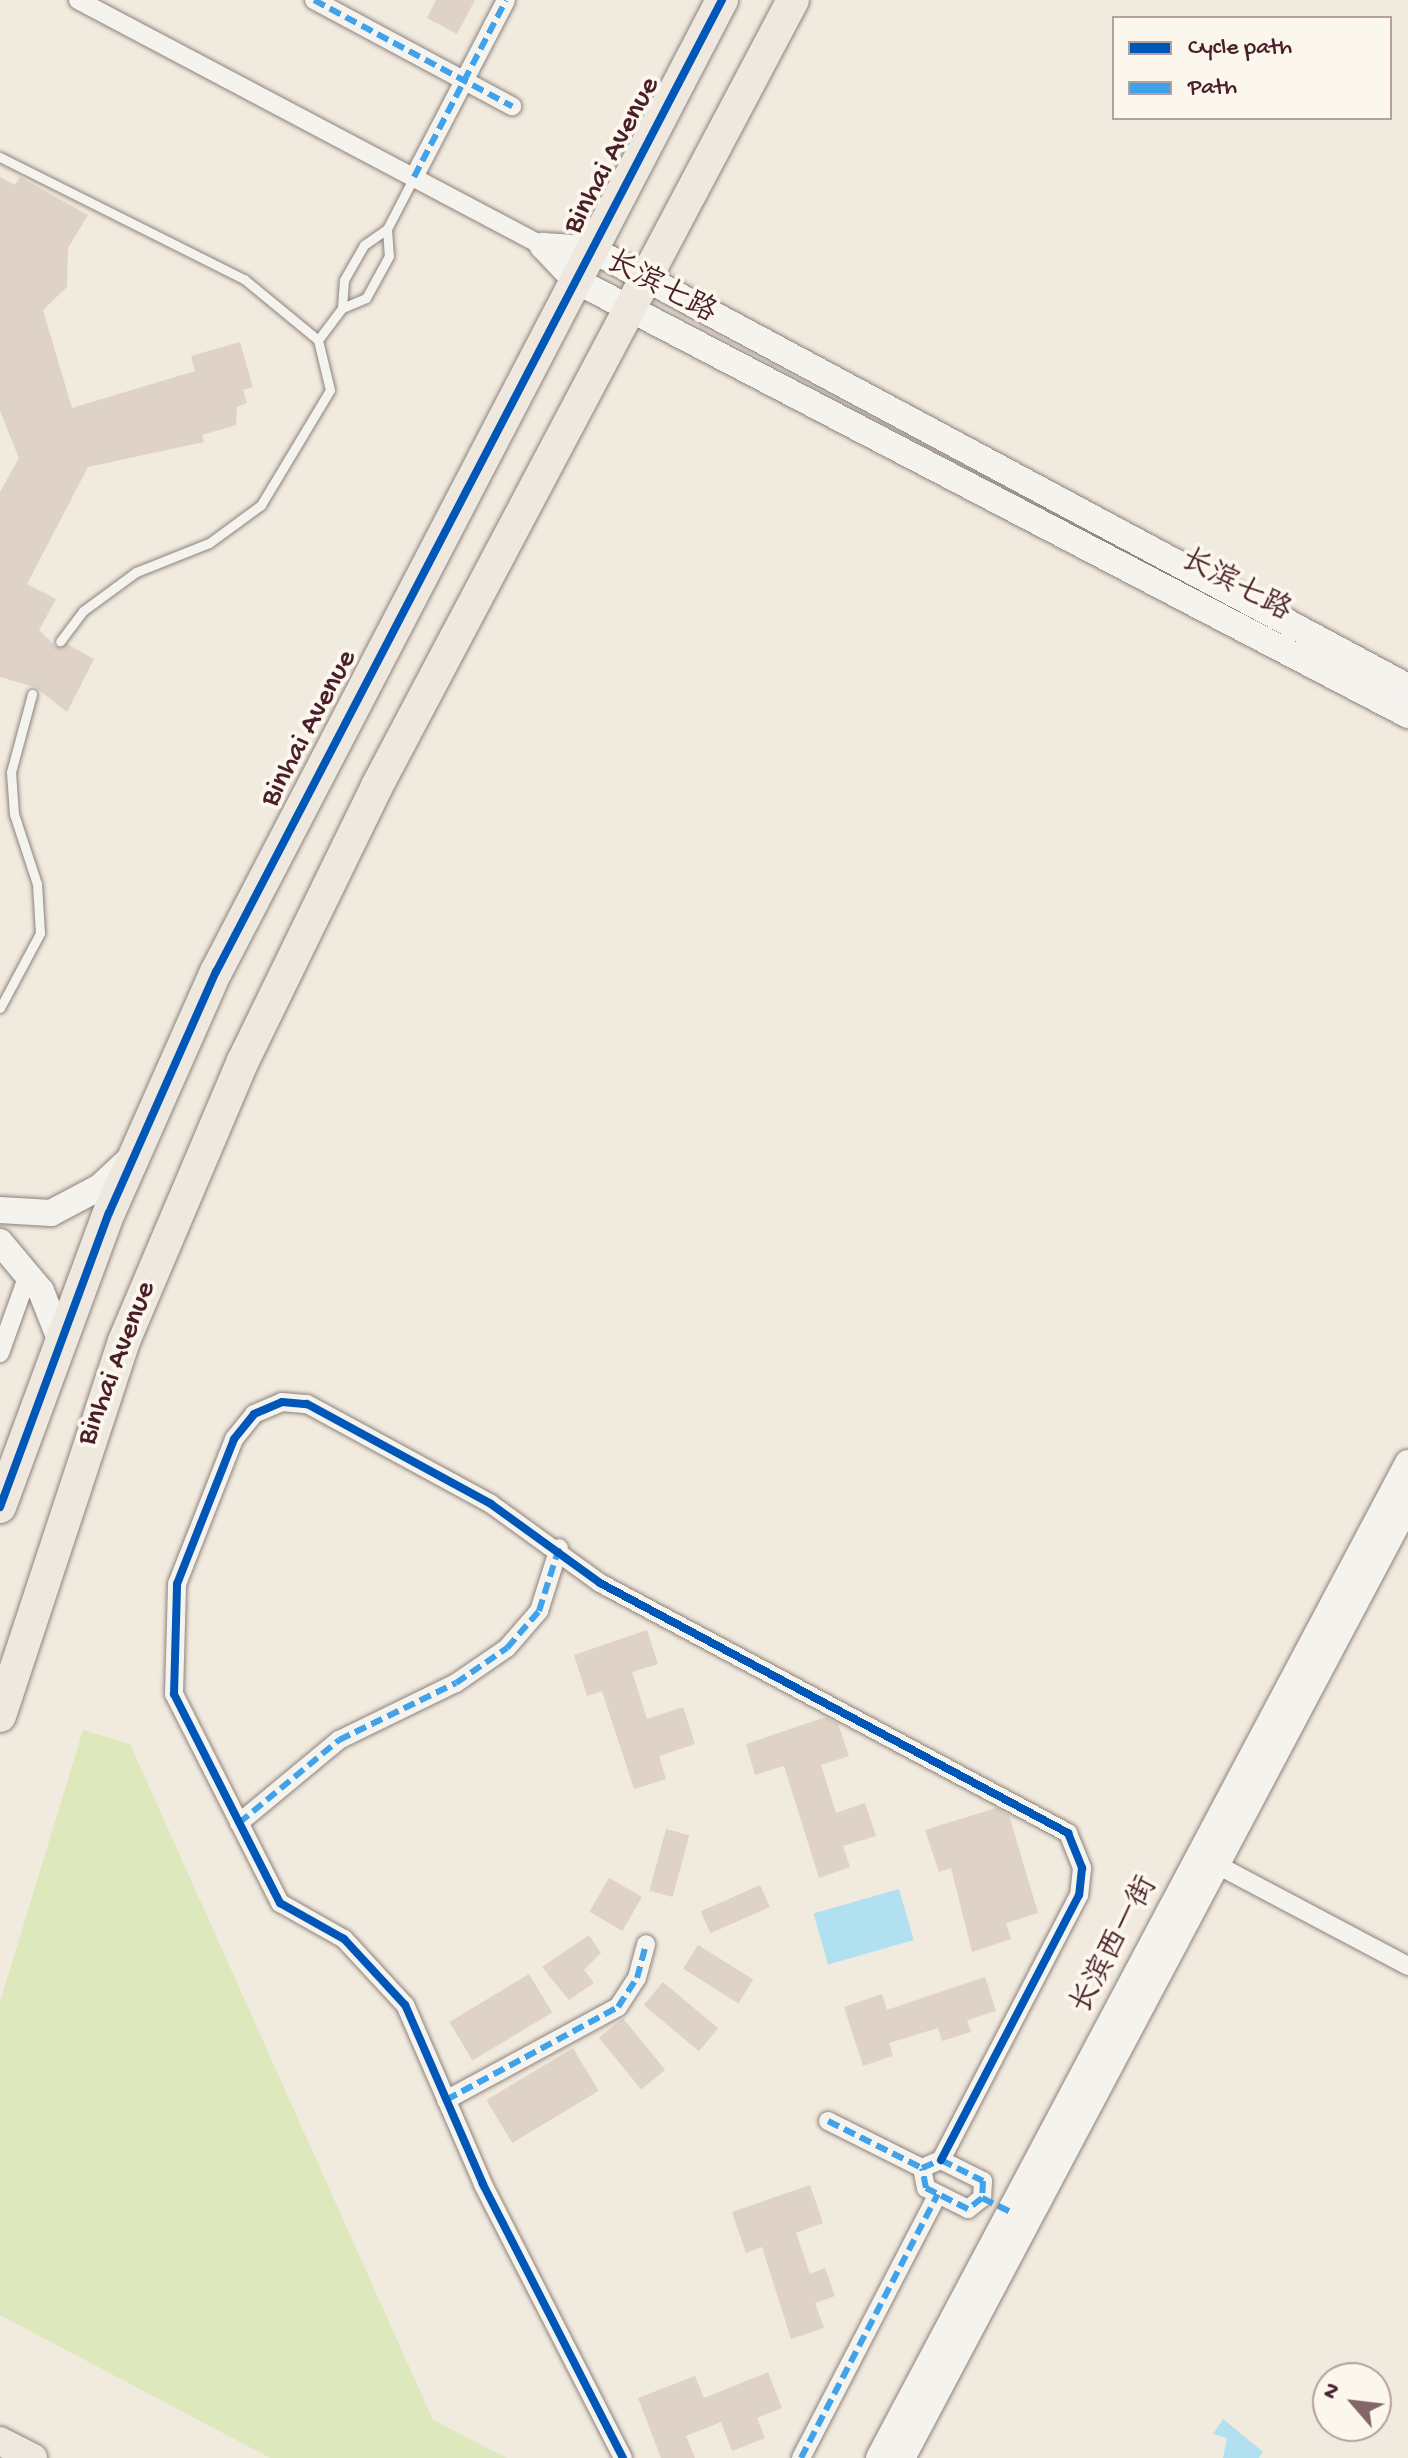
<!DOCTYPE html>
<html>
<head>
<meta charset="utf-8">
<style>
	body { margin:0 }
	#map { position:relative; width:1408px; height:2458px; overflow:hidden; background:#f1eade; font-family:"Gochi Hand","LXGW WenKai TC",sans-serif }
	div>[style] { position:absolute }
	.green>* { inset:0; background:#dde9bc }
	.water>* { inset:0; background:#b1e0f0; transform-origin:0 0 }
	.building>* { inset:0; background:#ded3c6; transform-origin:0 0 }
	.roads { filter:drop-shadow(0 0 2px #8d827f) drop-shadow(0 0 2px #8d827f) }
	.lane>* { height:9px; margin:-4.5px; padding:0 4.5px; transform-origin:4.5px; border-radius:4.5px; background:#f5f3ee }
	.street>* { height:18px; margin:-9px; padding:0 9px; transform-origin:9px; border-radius:9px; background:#f5f3ee }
	.secondary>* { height:26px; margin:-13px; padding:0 13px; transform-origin:13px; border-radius:13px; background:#f5f3ee }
	.primary>* { height:28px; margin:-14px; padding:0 14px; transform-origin:14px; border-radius:14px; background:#eee8df }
	.highway>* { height:32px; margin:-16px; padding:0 16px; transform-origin:16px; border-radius:16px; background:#eee8df }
	.quiet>* { height:6px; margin-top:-3px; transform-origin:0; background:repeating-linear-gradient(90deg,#40a2eb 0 12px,transparent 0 18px) }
	.cycleway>* { height:8px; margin:-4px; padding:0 4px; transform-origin:4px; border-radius:4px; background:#0057b8 }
	span { translate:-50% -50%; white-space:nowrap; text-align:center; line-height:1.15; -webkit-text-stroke:8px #fbf7ec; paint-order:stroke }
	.street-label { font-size:30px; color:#4a1f2b }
	.legend { position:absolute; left:1112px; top:16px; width:280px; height:104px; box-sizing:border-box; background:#fbf7ec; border:2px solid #b4a19f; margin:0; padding:10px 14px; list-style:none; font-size:24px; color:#4a1f2b }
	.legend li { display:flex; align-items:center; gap:16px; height:40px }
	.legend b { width:40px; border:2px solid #b4a19f }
	.north { position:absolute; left:1312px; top:2362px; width:80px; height:80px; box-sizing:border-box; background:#fbf7ec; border:2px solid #b4a19f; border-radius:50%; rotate:298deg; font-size:22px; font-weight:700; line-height:32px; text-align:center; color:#4a1f2b }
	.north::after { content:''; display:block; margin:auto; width:28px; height:36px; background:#84666a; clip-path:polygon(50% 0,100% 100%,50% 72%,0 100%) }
</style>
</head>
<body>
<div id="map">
	<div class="green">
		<div style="clip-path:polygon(83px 1730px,130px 1744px,433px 2420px,507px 2458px,270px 2458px,0 2315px,0 2002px)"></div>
	</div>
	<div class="water">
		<div style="left:899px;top:1889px;width:53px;height:89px;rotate:74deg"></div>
		<div style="clip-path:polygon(1223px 2419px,1263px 2452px,1259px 2458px,1223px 2458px,1227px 2438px,1213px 2434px)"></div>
	</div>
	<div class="building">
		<div style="clip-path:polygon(436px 0,475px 0,457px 34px,427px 18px)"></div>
		<div style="clip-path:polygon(0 177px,15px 185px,20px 177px,88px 215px,68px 248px,67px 287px,43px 310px,72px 408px,195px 371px,191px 356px,240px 342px,253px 387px,243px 390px,247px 403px,237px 407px,236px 425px,202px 435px,204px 442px,88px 467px,27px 584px,56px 599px,39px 630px,56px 647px,67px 644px,94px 659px,67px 712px,35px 687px,0 677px,0 492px,19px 458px,0 411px)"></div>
		<div style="clip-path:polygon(647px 1630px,658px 1664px,632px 1672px,647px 1719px,683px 1707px,695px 1744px,659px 1756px,666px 1779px,634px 1789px,602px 1691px,587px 1696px,574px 1655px)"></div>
		<div style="clip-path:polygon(826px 1717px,838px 1724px,849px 1756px,821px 1765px,836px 1813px,865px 1803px,876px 1836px,843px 1846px,850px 1867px,819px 1878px,784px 1766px,755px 1775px,746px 1744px)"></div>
		<div style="clip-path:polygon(996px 1808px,1009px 1815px,1038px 1913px,1006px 1923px,1011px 1939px,972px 1952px,951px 1868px,939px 1872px,925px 1830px)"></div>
		<div style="left:666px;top:1829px;width:24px;height:64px;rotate:15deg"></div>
		<div style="left:609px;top:1878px;width:38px;height:39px;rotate:30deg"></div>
		<div style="left:760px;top:1885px;width:24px;height:65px;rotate:66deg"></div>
		<div style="clip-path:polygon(589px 1935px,601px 1953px,584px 1970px,594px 1983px,569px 2000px,542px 1967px)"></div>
		<div style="left:698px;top:1945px;width:65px;height:28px;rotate:32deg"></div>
		<div style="left:529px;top:1974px;width:45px;height:93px;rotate:59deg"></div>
		<div style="clip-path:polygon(985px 1977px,996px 2011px,967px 2020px,971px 2032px,942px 2041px,938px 2028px,889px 2043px,893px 2056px,863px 2066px,844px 2007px,882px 1994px,887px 2010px)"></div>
		<div style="left:663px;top:1982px;width:72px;height:30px;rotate:40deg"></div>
		<div style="left:623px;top:2018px;width:67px;height:31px;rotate:51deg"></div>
		<div style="left:573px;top:2048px;width:50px;height:101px;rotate:59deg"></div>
		<div style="clip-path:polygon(810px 2185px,823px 2223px,796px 2233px,810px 2274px,825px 2268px,835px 2296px,815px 2303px,824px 2328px,791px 2339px,762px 2247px,746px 2253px,732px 2212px)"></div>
		<div style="clip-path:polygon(768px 2372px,782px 2408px,757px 2418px,765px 2438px,732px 2451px,721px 2422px,686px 2436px,695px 2458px,661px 2458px,638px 2398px,695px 2376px,704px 2398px)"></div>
	</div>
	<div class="roads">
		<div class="lane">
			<div style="left:0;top:157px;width:273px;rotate:26.6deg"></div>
			<div style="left:244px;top:279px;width:96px;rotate:39.5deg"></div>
			<div style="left:318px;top:340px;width:51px;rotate:76.5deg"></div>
			<div style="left:330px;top:390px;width:134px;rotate:121deg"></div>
			<div style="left:261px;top:505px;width:64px;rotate:143.8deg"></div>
			<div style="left:209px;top:543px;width:79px;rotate:158.3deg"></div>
			<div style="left:136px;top:572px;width:66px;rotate:143.7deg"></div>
			<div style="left:83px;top:611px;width:38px;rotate:127deg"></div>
			<div style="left:387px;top:229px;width:59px;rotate:-62.6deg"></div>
			<div style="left:318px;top:340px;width:40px;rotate:-53deg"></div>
			<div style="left:342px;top:308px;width:28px;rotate:-86deg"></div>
			<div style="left:344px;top:280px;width:40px;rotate:-60.3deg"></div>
			<div style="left:364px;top:245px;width:28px;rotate:-35deg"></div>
			<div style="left:387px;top:229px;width:27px;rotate:86deg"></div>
			<div style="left:389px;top:256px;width:48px;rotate:118.7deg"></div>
			<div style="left:366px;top:298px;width:26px;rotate:157deg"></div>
			<div style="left:0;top:1008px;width:85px;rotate:-61.9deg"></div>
			<div style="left:40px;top:933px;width:49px;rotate:-93.5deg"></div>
			<div style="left:37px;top:884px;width:74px;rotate:-108.2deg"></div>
			<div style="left:14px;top:814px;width:42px;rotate:-94.1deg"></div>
			<div style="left:11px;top:772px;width:81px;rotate:-74.9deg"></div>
		</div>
		<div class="street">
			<div style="left:78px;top:0;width:526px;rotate:27.88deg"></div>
			<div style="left:314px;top:0;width:225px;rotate:28.2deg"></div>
			<div style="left:414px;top:177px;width:199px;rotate:-62.5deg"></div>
			<div style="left:0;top:1353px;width:86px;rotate:-70.3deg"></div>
			<div style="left:239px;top:1823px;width:130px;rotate:-39.7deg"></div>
			<div style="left:339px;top:1740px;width:130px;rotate:-26deg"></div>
			<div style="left:456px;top:1683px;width:62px;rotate:-34.5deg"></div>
			<div style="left:507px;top:1648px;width:49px;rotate:-49.1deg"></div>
			<div style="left:539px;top:1611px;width:66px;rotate:-72.4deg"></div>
			<div style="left:1206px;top:1859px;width:229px;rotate:27.9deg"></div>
			<div style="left:446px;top:2100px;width:196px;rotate:-28.4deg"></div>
			<div style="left:618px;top:2007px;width:35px;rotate:-57deg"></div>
			<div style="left:637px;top:1978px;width:35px;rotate:-75deg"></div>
			<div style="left:828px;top:2121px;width:105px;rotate:26.6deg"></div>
			<div style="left:941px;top:2160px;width:47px;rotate:26.6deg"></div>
			<div style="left:983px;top:2181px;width:17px;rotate:93deg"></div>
			<div style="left:982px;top:2198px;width:18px;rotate:142deg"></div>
			<div style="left:968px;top:2209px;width:47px;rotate:-153.4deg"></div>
			<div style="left:926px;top:2188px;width:20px;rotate:-101deg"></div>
			<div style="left:922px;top:2168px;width:21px;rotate:-23deg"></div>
			<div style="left:623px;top:2458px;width:308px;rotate:-117.1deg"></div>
			<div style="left:483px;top:2184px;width:195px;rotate:-113.5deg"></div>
			<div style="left:405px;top:2005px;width:90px;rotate:-132.7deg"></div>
			<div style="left:344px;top:1939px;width:73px;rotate:-150.6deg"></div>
			<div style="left:280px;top:1903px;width:234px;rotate:-116.9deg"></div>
			<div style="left:174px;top:1694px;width:110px;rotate:-88.4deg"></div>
			<div style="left:177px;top:1584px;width:156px;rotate:-68.5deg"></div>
			<div style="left:234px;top:1439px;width:32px;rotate:-51deg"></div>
			<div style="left:254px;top:1414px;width:30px;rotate:-23deg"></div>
			<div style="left:282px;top:1402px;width:25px;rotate:5deg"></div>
			<div style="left:307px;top:1404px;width:209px;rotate:28.5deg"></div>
			<div style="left:491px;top:1504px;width:135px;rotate:35.9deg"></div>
			<div style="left:600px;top:1583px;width:531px;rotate:28.11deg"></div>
			<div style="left:1068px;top:1833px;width:38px;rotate:68deg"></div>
			<div style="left:1082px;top:1868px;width:27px;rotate:96deg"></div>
			<div style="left:1079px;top:1895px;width:299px;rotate:117.5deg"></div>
			<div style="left:801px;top:2458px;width:297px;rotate:-62.6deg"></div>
		</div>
		<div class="secondary">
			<div style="left:543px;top:246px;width:47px;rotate:46.7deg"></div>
			<div style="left:575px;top:280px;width:940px;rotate:27.57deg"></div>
			<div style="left:543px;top:246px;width:48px;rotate:3.6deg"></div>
			<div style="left:591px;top:249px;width:927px;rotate:28.2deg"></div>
			<div style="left:0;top:1210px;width:51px;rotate:3.4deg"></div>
			<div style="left:51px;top:1213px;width:55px;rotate:-28deg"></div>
			<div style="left:100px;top:1187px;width:41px;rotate:-43deg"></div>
			<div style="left:0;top:1242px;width:64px;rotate:50.1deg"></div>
			<div style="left:41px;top:1291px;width:52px;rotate:68.4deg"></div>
			<div style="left:879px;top:2458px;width:1127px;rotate:-62deg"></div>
			<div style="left:902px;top:2458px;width:1081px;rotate:-62.08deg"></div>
		</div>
		<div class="primary">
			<div style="left:0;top:2441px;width:37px;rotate:27deg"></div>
		</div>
		<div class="highway">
			<div style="left:0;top:1507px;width:314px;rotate:-69.7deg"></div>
			<div style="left:109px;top:1213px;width:264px;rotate:-66.1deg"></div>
			<div style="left:216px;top:972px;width:1096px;rotate:-62.5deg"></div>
			<div style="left:0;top:1716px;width:395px;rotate:-71.7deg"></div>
			<div style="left:124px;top:1341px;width:304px;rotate:-67deg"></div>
			<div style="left:243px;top:1061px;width:306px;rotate:-64deg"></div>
			<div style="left:377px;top:786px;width:889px;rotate:-62.11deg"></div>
		</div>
	</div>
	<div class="quiet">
		<div style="left:314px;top:0;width:225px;rotate:28.2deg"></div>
		<div style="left:414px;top:177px;width:199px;rotate:-62.5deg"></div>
		<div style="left:239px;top:1823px;width:130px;rotate:-39.7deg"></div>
		<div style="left:339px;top:1740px;width:130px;rotate:-26deg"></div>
		<div style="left:456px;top:1683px;width:62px;rotate:-34.5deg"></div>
		<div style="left:507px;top:1648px;width:49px;rotate:-49.1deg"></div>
		<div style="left:539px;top:1611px;width:66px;rotate:-72.4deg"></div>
		<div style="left:446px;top:2100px;width:196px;rotate:-28.4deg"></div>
		<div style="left:618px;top:2007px;width:35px;rotate:-57deg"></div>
		<div style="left:637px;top:1978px;width:35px;rotate:-75deg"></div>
		<div style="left:828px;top:2121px;width:105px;rotate:26.6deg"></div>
		<div style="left:941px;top:2160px;width:47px;rotate:26.6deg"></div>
		<div style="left:983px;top:2181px;width:17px;rotate:93deg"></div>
		<div style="left:982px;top:2198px;width:18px;rotate:142deg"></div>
		<div style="left:968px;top:2209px;width:47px;rotate:-153.4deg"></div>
		<div style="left:926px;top:2188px;width:20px;rotate:-101deg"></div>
		<div style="left:922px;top:2168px;width:21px;rotate:-23deg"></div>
		<div style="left:982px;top:2198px;width:32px;rotate:26deg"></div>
		<div style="left:801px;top:2458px;width:297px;rotate:-62.6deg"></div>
	</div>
	<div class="cycleway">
		<div style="left:0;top:1507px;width:314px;rotate:-69.7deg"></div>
		<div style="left:109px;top:1213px;width:264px;rotate:-66.1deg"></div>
		<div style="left:216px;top:972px;width:1096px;rotate:-62.5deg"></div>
		<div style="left:623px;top:2458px;width:308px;rotate:-117.1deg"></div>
		<div style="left:483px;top:2184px;width:195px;rotate:-113.5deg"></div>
		<div style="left:405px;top:2005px;width:90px;rotate:-132.7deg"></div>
		<div style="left:344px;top:1939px;width:73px;rotate:-150.6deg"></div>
		<div style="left:280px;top:1903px;width:234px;rotate:-116.9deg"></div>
		<div style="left:174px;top:1694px;width:110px;rotate:-88.4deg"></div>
		<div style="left:177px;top:1584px;width:156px;rotate:-68.5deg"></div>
		<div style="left:234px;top:1439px;width:32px;rotate:-51deg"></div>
		<div style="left:254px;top:1414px;width:30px;rotate:-23deg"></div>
		<div style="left:282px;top:1402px;width:25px;rotate:5deg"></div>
		<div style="left:307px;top:1404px;width:209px;rotate:28.5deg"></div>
		<div style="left:491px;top:1504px;width:135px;rotate:35.9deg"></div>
		<div style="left:600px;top:1583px;width:531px;rotate:28.11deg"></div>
		<div style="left:1068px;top:1833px;width:38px;rotate:68deg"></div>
		<div style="left:1082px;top:1868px;width:27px;rotate:96deg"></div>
		<div style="left:1079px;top:1895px;width:299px;rotate:117.5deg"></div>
	</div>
	<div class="street-label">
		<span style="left:613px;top:156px;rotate:-62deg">Binhai Avenue</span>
		<span style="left:660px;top:289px;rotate:28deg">长滨七路</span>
		<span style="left:1235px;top:587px;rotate:28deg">长滨七路</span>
		<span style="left:310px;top:729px;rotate:-62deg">Binhai Avenue</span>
		<span style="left:118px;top:1364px;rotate:-69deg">Binhai Avenue</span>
		<span style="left:1116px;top:1946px;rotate:-62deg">长滨西一街</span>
	</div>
	<ul class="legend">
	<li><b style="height:10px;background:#0057b8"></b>Cycle path</li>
	<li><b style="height:10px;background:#40a2eb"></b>Path</li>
	</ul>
	<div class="north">N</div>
</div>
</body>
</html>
